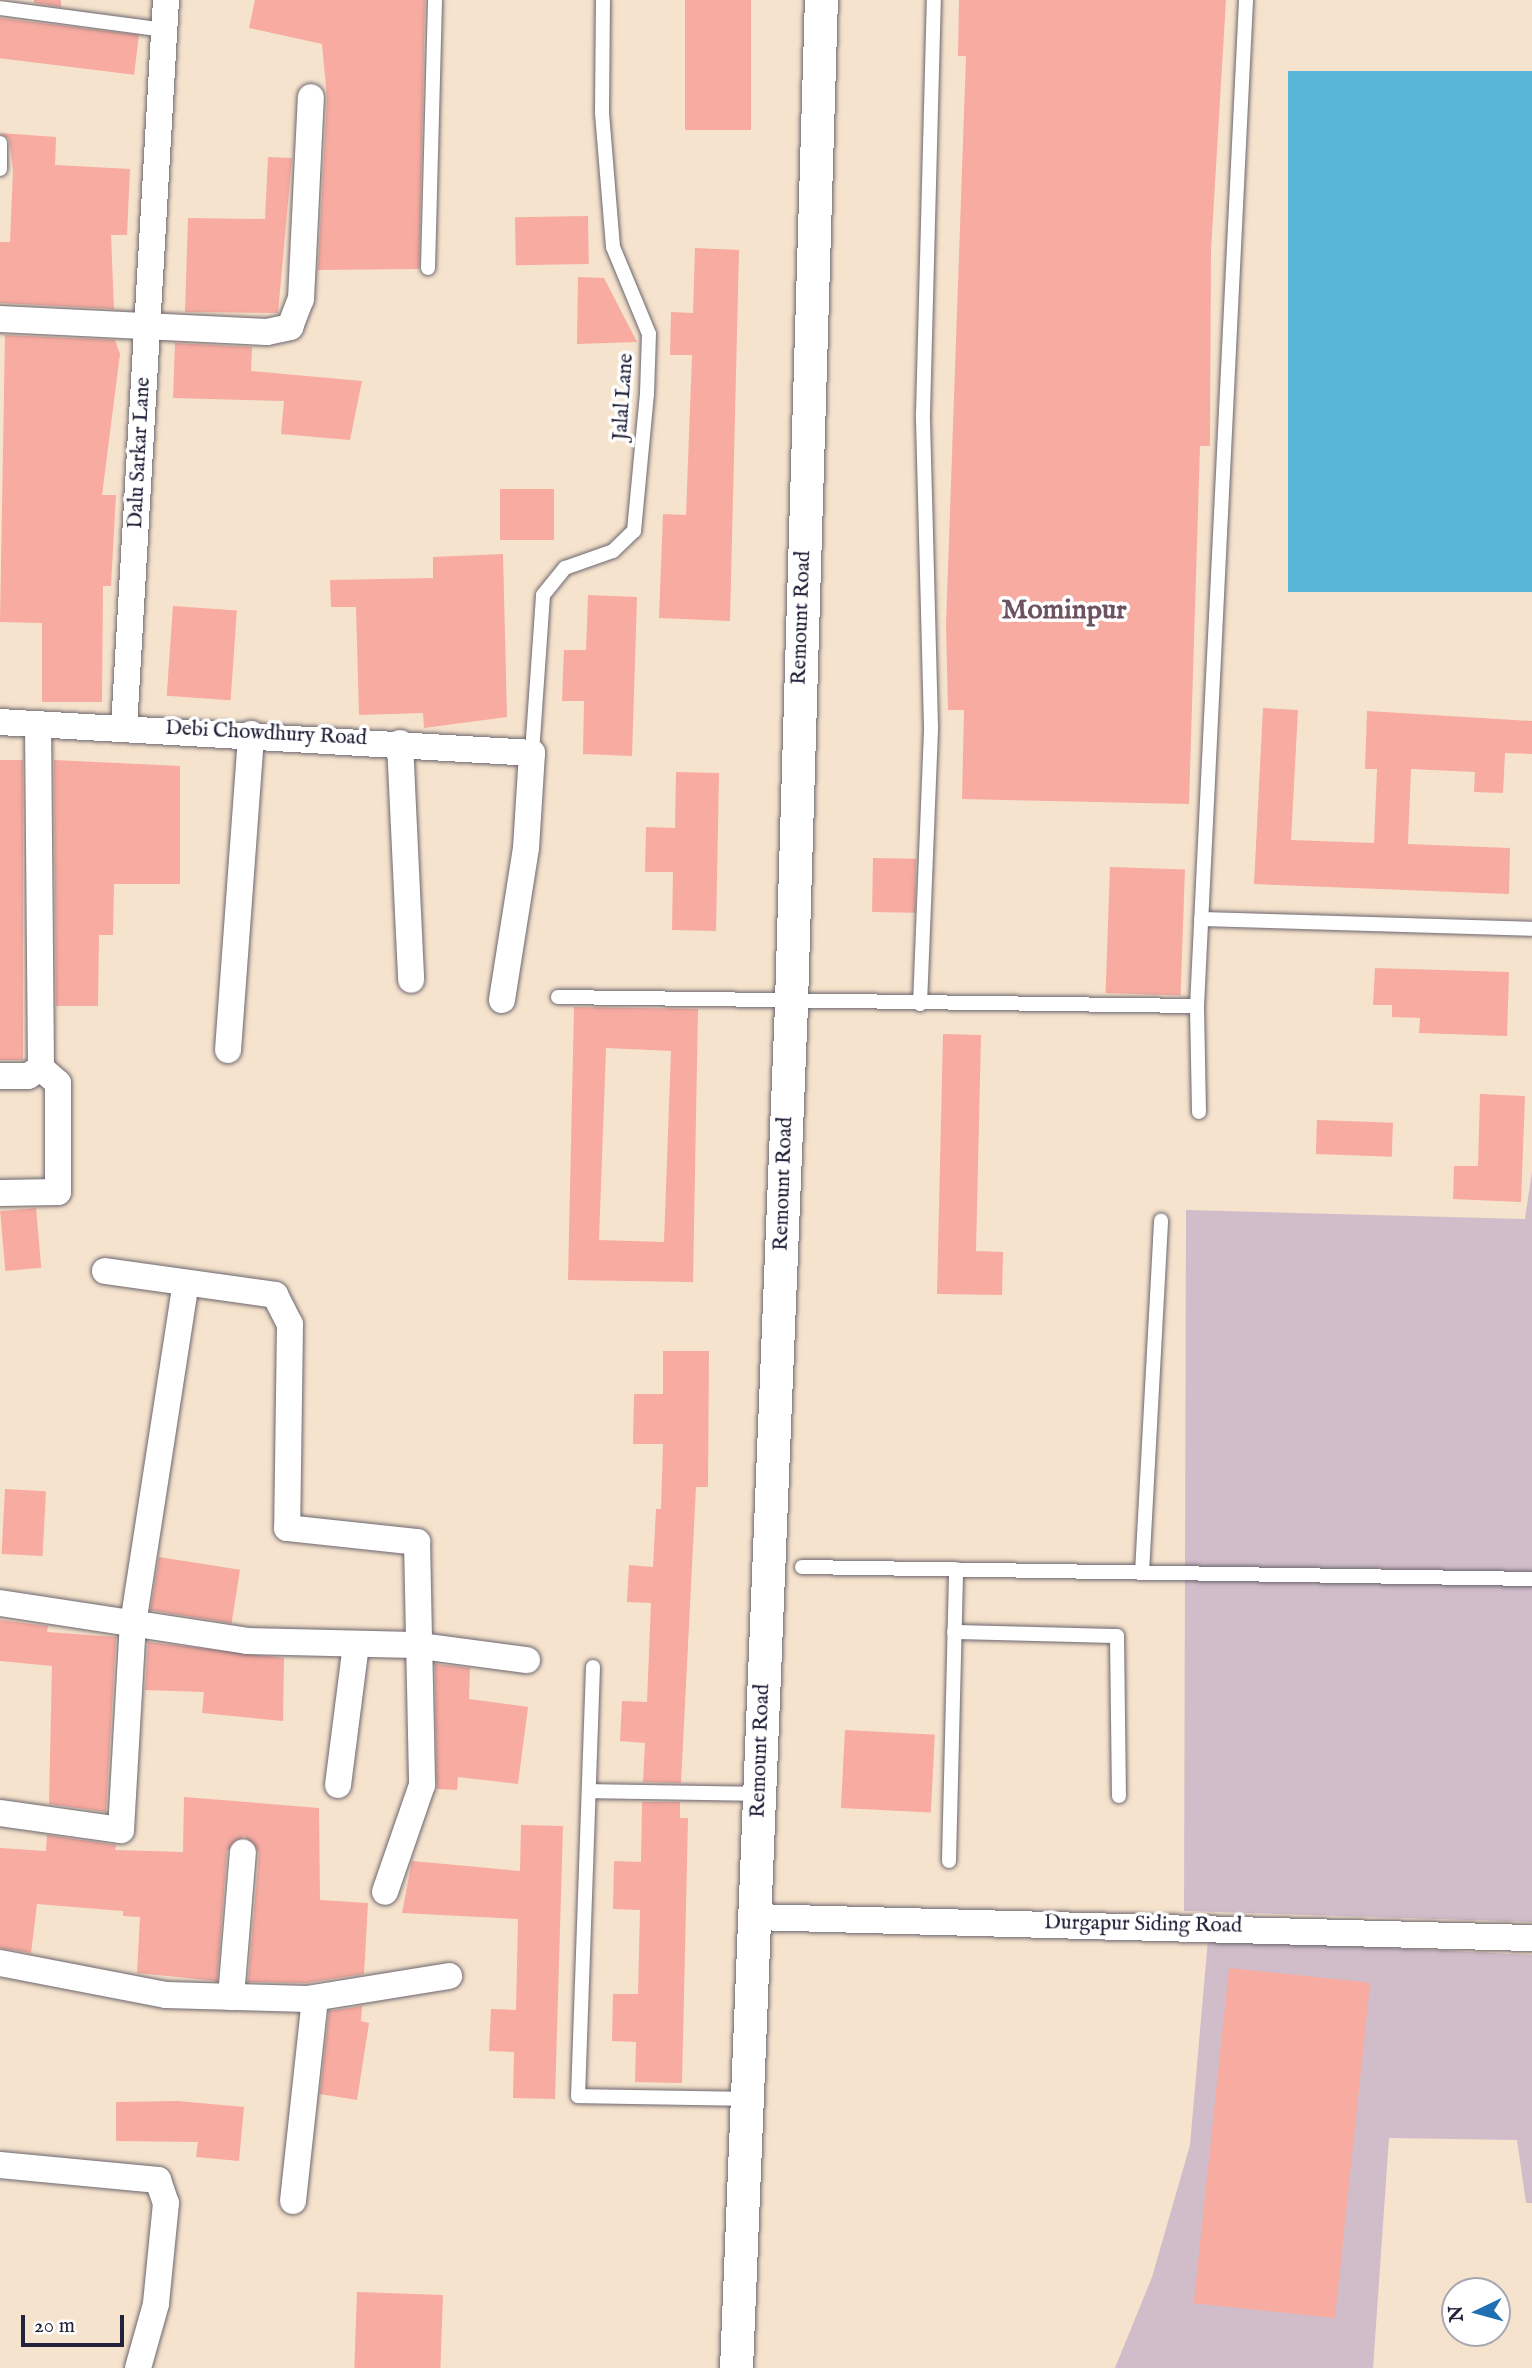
<!DOCTYPE html>
<html>
<head>
<meta charset="utf-8">
<style>
	body { margin:0 }
	#map { position:relative; width:1532px; height:2368px; overflow:hidden; background:#f6e3cd; font-family:"IM FELL English",serif }
	div>[style] { position:absolute }
	.industrial>* { inset:0; background:#d1bdca }
	.water>* { inset:0; background:#5ab6d8; transform-origin:0 0 }
	.building>* { inset:0; background:#f7aba1; transform-origin:0 0 }
	.roads { filter:drop-shadow(0 0 2px #6c666e) drop-shadow(0 0 2px #6c666e) }
	.service>* { height:14px; margin:-7px; padding:0 7px; transform-origin:7px; border-radius:7px; background:#fff }
	.minor>* { height:26px; margin:-13px; padding:0 13px; transform-origin:13px; border-radius:13px; background:#fff }
	.tertiary>* { height:33px; margin:-16.5px; padding:0 16.5px; transform-origin:16.5px; border-radius:16.5px; background:#fff }
	span { translate:-50% -50%; white-space:nowrap; text-align:center; line-height:1.15; -webkit-text-stroke:7px #fff; paint-order:stroke }
	.street-label { font-size:21px; color:#22223b }
	.district-label { font-size:28px; color:#6d525f; font-weight:700 }
	.north { position:absolute; left:1441px; top:2277px; width:70px; height:70px; box-sizing:border-box; background:#fff; border:2px solid #a7a7b1; border-radius:50%; rotate:265deg; font-size:19px; font-weight:700; line-height:28px; text-align:center; color:#22223b }
	.north::after { content:''; display:block; margin:auto; width:24px; height:32px; background:#1f6fb2; clip-path:polygon(50% 0,100% 100%,50% 72%,0 100%) }
	.scale { position:absolute; left:21px; top:2315px; width:103px; height:32px; box-sizing:border-box; border:4px solid #22223b; border-top:0; padding-left:9px; font-size:21px; line-height:24px; white-space:nowrap; color:#22223b; -webkit-text-stroke:5px #fff; paint-order:stroke }
</style>
</head>
<body>
<div id="map">
	<div class="industrial">
		<div style="clip-path:polygon(1532px 1171px,1532px 1922px,1184px 1911px,1186px 1210px,1525px 1219px)"></div>
		<div style="clip-path:polygon(1208px 1939px,1532px 1955px,1532px 2203px,1526px 2203px,1517px 2140px,1389px 2138px,1373px 2368px,1115px 2368px,1152px 2277px,1190px 2145px)"></div>
	</div>
	<div class="water">
		<div style="left:1288px;top:71px;width:244px;height:521px"></div>
	</div>
	<div class="building">
		<div style="clip-path:polygon(34px 0,61px 0,61px 7px,34px 3px)"></div>
		<div style="clip-path:polygon(255px 0,425px 0,419px 269px,318px 270px,327px 98px,322px 44px,249px 28px)"></div>
		<div style="left:685px;top:0;width:66px;height:130px"></div>
		<div style="clip-path:polygon(959px 0,1226px 0,1211px 250px,1210px 446px,1200px 446px,1189px 804px,962px 799px,964px 710px,948px 710px,946px 625px,966px 56px,958px 56px)"></div>
		<div style="left:0;top:18px;width:140px;height:40px;rotate:7deg"></div>
		<div style="clip-path:polygon(0 133px,56px 137px,55px 165px,130px 169px,127px 235px,111px 235px,114px 309px,0 303px,0 242px,10px 242px,13px 170px,9px 139px)"></div>
		<div style="clip-path:polygon(268px 157px,292px 158px,278px 313px,185px 312px,188px 218px,265px 219px)"></div>
		<div style="left:588px;top:216px;width:48px;height:73px;rotate:89deg"></div>
		<div style="clip-path:polygon(695px 248px,739px 250px,730px 621px,659px 618px,663px 514px,686px 515px,692px 355px,670px 355px,671px 312px,693px 313px)"></div>
		<div style="clip-path:polygon(578px 277px,604px 278px,637px 342px,577px 344px)"></div>
		<div style="clip-path:polygon(5px 335px,115px 340px,120px 354px,102px 495px,116px 495px,111px 586px,103px 586px,102px 702px,42px 702px,42px 623px,0 622px)"></div>
		<div style="clip-path:polygon(175px 343px,252px 347px,251px 371px,362px 381px,350px 440px,281px 434px,284px 401px,173px 398px)"></div>
		<div style="left:500px;top:489px;width:54px;height:51px"></div>
		<div style="clip-path:polygon(503px 554px,507px 717px,424px 728px,423px 713px,359px 715px,356px 607px,331px 607px,330px 580px,433px 578px,433px 557px)"></div>
		<div style="clip-path:polygon(588px 595px,637px 597px,632px 756px,583px 754px,584px 701px,562px 701px,564px 650px,586px 650px)"></div>
		<div style="left:173px;top:606px;width:64px;height:90px;rotate:4deg"></div>
		<div style="clip-path:polygon(1263px 708px,1298px 710px,1291px 840px,1374px 843px,1377px 769px,1365px 769px,1367px 711px,1532px 721px,1532px 754px,1505px 753px,1503px 793px,1474px 792px,1475px 772px,1411px 769px,1408px 844px,1510px 848px,1509px 894px,1254px 884px)"></div>
		<div style="left:0;top:760px;width:23px;height:300px"></div>
		<div style="clip-path:polygon(54px 760px,180px 766px,180px 884px,114px 884px,113px 935px,99px 935px,98px 1006px,56px 1006px)"></div>
		<div style="clip-path:polygon(676px 772px,719px 773px,716px 931px,672px 930px,673px 872px,645px 872px,646px 827px,675px 828px)"></div>
		<div style="left:873px;top:858px;width:43px;height:54px;rotate:1deg"></div>
		<div style="left:1110px;top:867px;width:75px;height:126px;rotate:2deg"></div>
		<div style="clip-path:polygon(1375px 968px,1509px 972px,1507px 1036px,1419px 1033px,1420px 1018px,1392px 1017px,1392px 1005px,1373px 1005px)"></div>
		<div style="clip-path:polygon(evenodd,574px 1007px,698px 1009px,693px 1282px,568px 1280px,574px 1007px,606px 1048px,671px 1051px,664px 1242px,599px 1240px,606px 1048px)"></div>
		<div style="clip-path:polygon(943px 1034px,981px 1035px,976px 1251px,1003px 1252px,1002px 1295px,937px 1294px)"></div>
		<div style="clip-path:polygon(1480px 1094px,1525px 1096px,1521px 1202px,1453px 1199px,1454px 1166px,1478px 1166px)"></div>
		<div style="left:1317px;top:1120px;width:76px;height:34px;rotate:2deg"></div>
		<div style="left:36px;top:1208px;width:60px;height:36px;rotate:85deg"></div>
		<div style="clip-path:polygon(663px 1351px,709px 1351px,708px 1487px,696px 1487px,681px 1783px,643px 1782px,645px 1743px,620px 1741px,622px 1701px,647px 1702px,651px 1603px,627px 1602px,629px 1565px,653px 1567px,656px 1509px,661px 1509px,663px 1444px,633px 1444px,634px 1394px,663px 1394px)"></div>
		<div style="left:5px;top:1489px;width:41px;height:65px;rotate:3deg"></div>
		<div style="left:159px;top:1557px;width:82px;height:54px;rotate:9deg"></div>
		<div style="clip-path:polygon(0 1620px,48px 1626px,47px 1632px,116px 1637px,106px 1812px,49px 1804px,52px 1666px,0 1661px)"></div>
		<div style="clip-path:polygon(148px 1642px,284px 1658px,283px 1721px,202px 1713px,204px 1692px,145px 1690px)"></div>
		<div style="clip-path:polygon(435px 1664px,470px 1668px,469px 1699px,528px 1707px,518px 1784px,458px 1777px,457px 1790px,437px 1789px)"></div>
		<div style="left:845px;top:1730px;width:90px;height:78px;rotate:3deg"></div>
		<div style="clip-path:polygon(184px 1797px,319px 1808px,320px 1900px,368px 1903px,364px 1974px,306px 1983px,248px 1982px,259px 1853px,244px 1836px,227px 1851px,217px 1981px,137px 1973px,140px 1917px,123px 1916px,123px 1911px,37px 1904px,31px 1953px,0 1948px,0 1848px,46px 1851px,47px 1835px,116px 1845px,115px 1850px,183px 1852px)"></div>
		<div style="clip-path:polygon(642px 1802px,680px 1802px,680px 1818px,688px 1818px,682px 2083px,635px 2082px,636px 2042px,612px 2041px,613px 1994px,638px 1994px,640px 1910px,613px 1909px,614px 1861px,641px 1862px)"></div>
		<div style="clip-path:polygon(521px 1825px,563px 1826px,555px 2099px,513px 2098px,514px 2052px,489px 2051px,491px 2009px,516px 2010px,518px 1919px,402px 1913px,412px 1861px,520px 1871px)"></div>
		<div style="left:1229px;top:1968px;width:142px;height:337px;rotate:6deg"></div>
		<div style="clip-path:polygon(362px 2006px,361px 2021px,369px 2023px,357px 2100px,320px 2094px,329px 2011px)"></div>
		<div style="clip-path:polygon(178px 2101px,244px 2107px,239px 2161px,196px 2157px,198px 2142px,116px 2141px,116px 2102px)"></div>
		<div style="left:357px;top:2292px;width:86px;height:76px;rotate:2deg"></div>
	</div>
	<div class="roads">
		<div class="service">
			<div style="left:0;top:8px;width:165px;rotate:7.6deg"></div>
			<div style="left:0;top:143px;width:26px;rotate:90deg"></div>
			<div style="left:428px;top:268px;width:268px;rotate:-88.5deg"></div>
			<div style="left:532px;top:753px;width:158px;rotate:-86deg"></div>
			<div style="left:543px;top:595px;width:35px;rotate:-51deg"></div>
			<div style="left:565px;top:568px;width:51px;rotate:-19.5deg"></div>
			<div style="left:613px;top:551px;width:29px;rotate:-44deg"></div>
			<div style="left:634px;top:531px;width:138px;rotate:-84.6deg"></div>
			<div style="left:647px;top:394px;width:60px;rotate:-88.1deg"></div>
			<div style="left:649px;top:334px;width:94px;rotate:-112.5deg"></div>
			<div style="left:613px;top:247px;width:135px;rotate:-94.7deg"></div>
			<div style="left:602px;top:112px;width:112px;rotate:-89.5deg"></div>
			<div style="left:1201px;top:919px;width:331px;rotate:1.7deg"></div>
			<div style="left:558px;top:997px;width:639px;rotate:0.81deg"></div>
			<div style="left:920px;top:1004px;width:278px;rotate:-87.7deg"></div>
			<div style="left:931px;top:726px;width:313px;rotate:-91.5deg"></div>
			<div style="left:923px;top:413px;width:413px;rotate:-88.5deg"></div>
			<div style="left:1199px;top:1112px;width:106px;rotate:-91.1deg"></div>
			<div style="left:1197px;top:1006px;width:1007px;rotate:-87.21deg"></div>
			<div style="left:802px;top:1567px;width:730px;rotate:0.94deg"></div>
			<div style="left:1142px;top:1573px;width:353px;rotate:-86.9deg"></div>
			<div style="left:954px;top:1632px;width:163px;rotate:1.4deg"></div>
			<div style="left:1117px;top:1636px;width:160px;rotate:89.3deg"></div>
			<div style="left:593px;top:1667px;width:429px;rotate:92deg"></div>
			<div style="left:578px;top:2096px;width:169px;rotate:1deg"></div>
			<div style="left:589px;top:1791px;width:170px;rotate:1deg"></div>
			<div style="left:949px;top:1861px;width:292px;rotate:-88.6deg"></div>
		</div>
		<div class="minor">
			<div style="left:0;top:319px;width:267px;rotate:2.8deg"></div>
			<div style="left:267px;top:332px;width:24px;rotate:-12deg"></div>
			<div style="left:290px;top:327px;width:30px;rotate:-69deg"></div>
			<div style="left:301px;top:299px;width:202px;rotate:-87.2deg"></div>
			<div style="left:0;top:722px;width:533px;rotate:3.33deg"></div>
			<div style="left:532px;top:753px;width:95px;rotate:93.6deg"></div>
			<div style="left:526px;top:848px;width:154px;rotate:99deg"></div>
			<div style="left:124px;top:728px;width:729px;rotate:-86.7deg"></div>
			<div style="left:400px;top:743px;width:237px;rotate:87.3deg"></div>
			<div style="left:228px;top:1050px;width:317px;rotate:-85.8deg"></div>
			<div style="left:0;top:1076px;width:28px"></div>
			<div style="left:28px;top:1076px;width:15px;rotate:-32deg"></div>
			<div style="left:0;top:1193px;width:58px;rotate:-1deg"></div>
			<div style="left:58px;top:1192px;width:109px;rotate:-90deg"></div>
			<div style="left:58px;top:1083px;width:23px;rotate:-139deg"></div>
			<div style="left:41px;top:1068px;width:344px;rotate:-90.5deg"></div>
			<div style="left:105px;top:1271px;width:172px;rotate:8deg"></div>
			<div style="left:275px;top:1295px;width:33px;rotate:63deg"></div>
			<div style="left:290px;top:1324px;width:204px;rotate:90.8deg"></div>
			<div style="left:287px;top:1528px;width:131px;rotate:6.1deg"></div>
			<div style="left:417px;top:1542px;width:243px;rotate:88.8deg"></div>
			<div style="left:422px;top:1785px;width:113px;rotate:109.1deg"></div>
			<div style="left:0;top:1603px;width:250px;rotate:8.7deg"></div>
			<div style="left:247px;top:1641px;width:167px;rotate:1.4deg"></div>
			<div style="left:414px;top:1645px;width:114px;rotate:7.6deg"></div>
			<div style="left:338px;top:1785px;width:142px;rotate:-82.7deg"></div>
			<div style="left:0;top:1813px;width:122px;rotate:8deg"></div>
			<div style="left:121px;top:1830px;width:206px;rotate:-86.7deg"></div>
			<div style="left:133px;top:1624px;width:341px;rotate:-81.2deg"></div>
			<div style="left:754px;top:1917px;width:778px;rotate:1.55deg"></div>
			<div style="left:0;top:1963px;width:169px;rotate:10.9deg"></div>
			<div style="left:166px;top:1995px;width:141px;rotate:1.6deg"></div>
			<div style="left:307px;top:1999px;width:144px;rotate:-9.2deg"></div>
			<div style="left:231px;top:1997px;width:145px;rotate:-85.3deg"></div>
			<div style="left:0;top:2165px;width:159px;rotate:5.4deg"></div>
			<div style="left:158px;top:2180px;width:24px;rotate:71deg"></div>
			<div style="left:166px;top:2203px;width:101px;rotate:95.7deg"></div>
			<div style="left:156px;top:2304px;width:66px;rotate:105.7deg"></div>
			<div style="left:293px;top:2201px;width:204px;rotate:-83.8deg"></div>
		</div>
		<div class="tertiary">
			<div style="left:736px;top:2368px;width:1367px;rotate:-87.69deg"></div>
			<div style="left:791px;top:1002px;width:1002px;rotate:-88.29deg"></div>
		</div>
	</div>
	<div class="street-label">
		<span style="left:624px;top:397px;rotate:-86deg">Jalal Lane</span>
		<span style="left:140px;top:453px;rotate:-87deg">Dalu Sarkar Lane</span>
		<span style="left:802px;top:618px;rotate:-88deg">Remount Road</span>
		<span style="left:266px;top:734px;rotate:3deg">Debi Chowdhury Road</span>
		<span style="left:784px;top:1184px;rotate:-88deg">Remount Road</span>
		<span style="left:761px;top:1751px;rotate:-88deg">Remount Road</span>
		<span style="left:1143px;top:1925px;rotate:1deg">Durgapur Siding Road</span>
	</div>
	<div class="district-label">
		<span style="left:1064px;top:611px">Mominpur</span>
	</div>
	<div class="north">N</div>
	<div class="scale">20 m</div>
</div>
</body>
</html>
